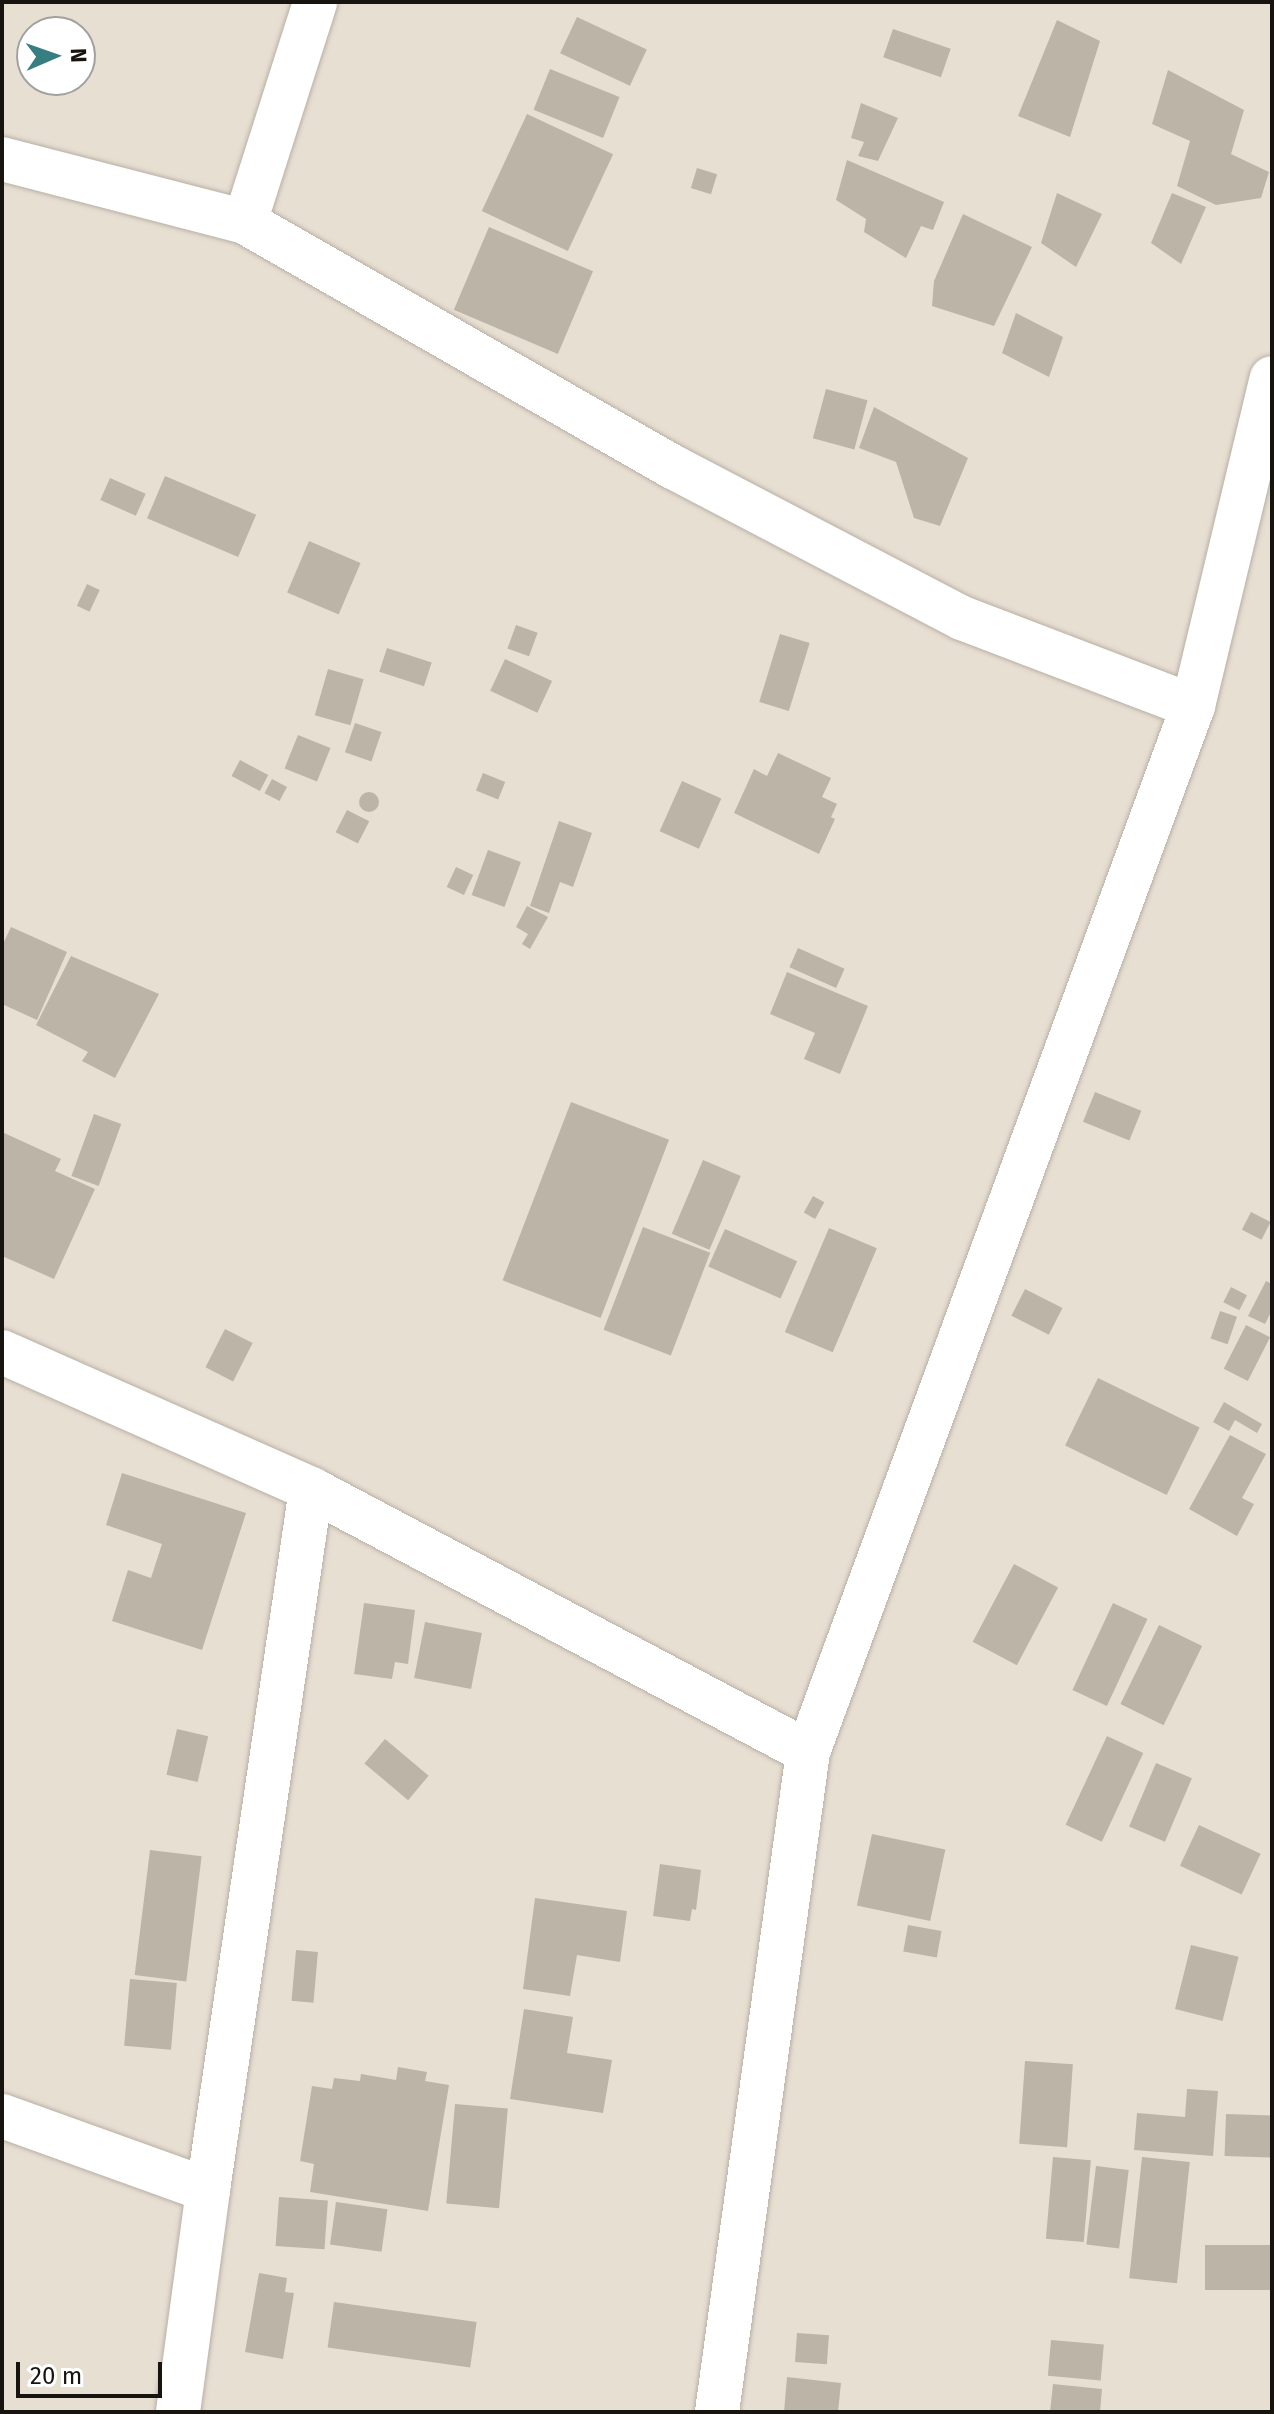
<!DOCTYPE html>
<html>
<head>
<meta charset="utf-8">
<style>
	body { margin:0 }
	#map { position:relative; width:1274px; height:2414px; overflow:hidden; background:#e8dfd3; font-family:"Fira Sans",sans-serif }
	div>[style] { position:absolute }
	.building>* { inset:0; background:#bdb4a8; transform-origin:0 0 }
	.round { border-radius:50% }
	.roads { filter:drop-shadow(0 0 2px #b8afa4) drop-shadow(0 0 2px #b8afa4) }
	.minor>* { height:44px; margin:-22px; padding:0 22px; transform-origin:22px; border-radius:22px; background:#fff }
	span { translate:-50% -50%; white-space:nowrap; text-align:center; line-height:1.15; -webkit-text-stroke:8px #fff; paint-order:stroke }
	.frame { position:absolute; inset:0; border:4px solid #171410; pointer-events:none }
	.north { position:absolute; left:16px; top:16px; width:80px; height:80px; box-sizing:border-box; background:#fff; border:2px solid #a2a19f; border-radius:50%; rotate:88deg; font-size:22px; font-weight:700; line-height:32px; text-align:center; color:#171410 }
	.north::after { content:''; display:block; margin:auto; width:28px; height:36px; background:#367e82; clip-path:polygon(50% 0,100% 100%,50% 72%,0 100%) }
	.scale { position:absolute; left:16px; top:2362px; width:146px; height:36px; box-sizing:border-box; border:4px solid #171410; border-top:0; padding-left:10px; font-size:24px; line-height:28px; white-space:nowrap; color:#171410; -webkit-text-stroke:6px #fff; paint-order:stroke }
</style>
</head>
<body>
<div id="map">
	<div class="building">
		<div style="left:577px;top:17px;width:77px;height:40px;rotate:25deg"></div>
		<div style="clip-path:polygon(1057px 20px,1100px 41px,1070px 137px,1018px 116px)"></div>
		<div style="left:893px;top:29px;width:61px;height:30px;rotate:19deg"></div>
		<div style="left:550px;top:69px;width:75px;height:44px;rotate:22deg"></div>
		<div style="clip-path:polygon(1168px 70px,1244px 110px,1231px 154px,1269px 172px,1261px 198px,1216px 205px,1177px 186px,1190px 141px,1152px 124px)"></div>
		<div style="clip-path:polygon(861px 103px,898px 118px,878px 161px,858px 156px,864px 142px,851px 138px)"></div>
		<div style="left:527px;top:114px;width:95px;height:107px;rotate:25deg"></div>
		<div style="clip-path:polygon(847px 160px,944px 202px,933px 230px,921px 226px,906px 258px,864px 232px,866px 219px,836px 200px)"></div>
		<div style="left:697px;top:168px;width:21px;height:21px;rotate:17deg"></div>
		<div style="clip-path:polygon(1057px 193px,1102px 214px,1076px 267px,1041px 243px)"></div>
		<div style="clip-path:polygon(1172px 193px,1206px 207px,1181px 264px,1151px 243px)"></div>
		<div style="clip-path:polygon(963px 214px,1032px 247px,994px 326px,932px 306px,934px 281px)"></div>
		<div style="left:489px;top:227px;width:113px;height:90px;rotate:23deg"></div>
		<div style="clip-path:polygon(1016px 313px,1063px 337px,1049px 377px,1002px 353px)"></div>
		<div style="left:826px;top:389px;width:43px;height:51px;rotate:15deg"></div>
		<div style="clip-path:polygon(874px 407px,968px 458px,940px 526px,914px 518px,896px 462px,859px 448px)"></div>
		<div style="left:165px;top:476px;width:99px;height:46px;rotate:23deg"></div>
		<div style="left:110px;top:478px;width:39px;height:24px;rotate:24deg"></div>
		<div style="left:309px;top:541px;width:56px;height:56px;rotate:23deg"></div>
		<div style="left:87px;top:584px;width:14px;height:24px;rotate:25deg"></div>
		<div style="left:516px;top:625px;width:23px;height:25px;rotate:20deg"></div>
		<div style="left:780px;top:634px;width:31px;height:71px;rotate:17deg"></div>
		<div style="left:387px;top:648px;width:47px;height:25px;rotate:18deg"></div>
		<div style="left:505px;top:659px;width:52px;height:35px;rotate:25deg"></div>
		<div style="left:328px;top:669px;width:37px;height:48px;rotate:16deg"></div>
		<div style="left:355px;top:723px;width:28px;height:31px;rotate:19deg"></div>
		<div style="left:298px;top:735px;width:35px;height:36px;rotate:22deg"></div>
		<div style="clip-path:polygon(778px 753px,831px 778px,822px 797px,837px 804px,831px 817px,835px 819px,819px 854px,734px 813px,754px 769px,767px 776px)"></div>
		<div style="left:240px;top:760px;width:32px;height:18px;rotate:28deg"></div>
		<div style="left:483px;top:773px;width:24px;height:19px;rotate:22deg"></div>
		<div style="left:272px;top:779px;width:17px;height:16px;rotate:28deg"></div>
		<div style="left:682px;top:781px;width:43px;height:55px;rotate:24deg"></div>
		<div class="round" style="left:359px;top:792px;width:20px;height:20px"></div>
		<div style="left:347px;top:810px;width:25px;height:25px;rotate:27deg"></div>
		<div style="clip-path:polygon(559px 821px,592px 833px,573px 887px,560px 882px,549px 913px,530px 906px)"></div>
		<div style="left:488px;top:850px;width:35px;height:48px;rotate:20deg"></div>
		<div style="left:456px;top:867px;width:19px;height:22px;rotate:25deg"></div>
		<div style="clip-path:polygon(527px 906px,548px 917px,530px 949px,522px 944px,528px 934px,516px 927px)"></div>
		<div style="clip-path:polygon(11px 927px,67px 952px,37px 1020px,2px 1004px,2px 946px)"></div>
		<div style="left:798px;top:948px;width:51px;height:21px;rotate:24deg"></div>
		<div style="clip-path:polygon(71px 956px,159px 994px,115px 1078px,82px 1061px,88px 1052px,36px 1025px)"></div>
		<div style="clip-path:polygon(787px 972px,868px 1006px,840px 1074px,804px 1059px,815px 1033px,770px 1014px)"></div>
		<div style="left:1095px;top:1092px;width:50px;height:32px;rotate:22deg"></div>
		<div style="left:571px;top:1102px;width:105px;height:191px;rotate:21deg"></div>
		<div style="left:94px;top:1114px;width:29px;height:66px;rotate:20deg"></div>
		<div style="clip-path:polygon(2px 1132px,61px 1159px,55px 1171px,95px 1189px,54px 1279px,2px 1256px)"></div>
		<div style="left:703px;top:1160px;width:41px;height:80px;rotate:23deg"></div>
		<div style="left:813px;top:1196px;width:13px;height:19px;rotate:29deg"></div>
		<div style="left:1251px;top:1212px;width:22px;height:20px;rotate:27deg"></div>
		<div style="left:643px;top:1227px;width:72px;height:110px;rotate:21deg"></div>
		<div style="left:829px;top:1228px;width:52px;height:113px;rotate:23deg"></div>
		<div style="left:725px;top:1229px;width:79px;height:41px;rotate:24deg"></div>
		<div style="clip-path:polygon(1266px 1281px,1272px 1284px,1272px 1310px,1265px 1324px,1248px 1316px)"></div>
		<div style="left:1231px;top:1287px;width:18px;height:17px;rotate:27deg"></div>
		<div style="left:1025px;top:1289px;width:42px;height:30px;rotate:27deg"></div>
		<div style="left:1220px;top:1311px;width:18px;height:29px;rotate:19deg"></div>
		<div style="left:1246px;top:1325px;width:27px;height:49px;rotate:27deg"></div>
		<div style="left:225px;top:1329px;width:31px;height:43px;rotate:27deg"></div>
		<div style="left:1098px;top:1378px;width:113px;height:75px;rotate:26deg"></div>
		<div style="clip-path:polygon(1224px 1402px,1262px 1424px,1257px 1433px,1235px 1420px,1229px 1431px,1213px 1422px)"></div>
		<div style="clip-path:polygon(1230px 1435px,1266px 1454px,1242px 1498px,1254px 1504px,1237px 1536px,1189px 1509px)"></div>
		<div style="clip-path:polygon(122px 1473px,246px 1513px,202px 1650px,112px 1621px,128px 1570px,151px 1578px,162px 1544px,106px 1525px)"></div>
		<div style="left:1014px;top:1564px;width:50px;height:88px;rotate:28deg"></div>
		<div style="clip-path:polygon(364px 1603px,415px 1610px,408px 1664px,395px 1662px,392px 1679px,354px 1674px)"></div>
		<div style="left:1113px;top:1603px;width:38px;height:96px;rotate:25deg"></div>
		<div style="left:425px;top:1622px;width:58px;height:57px;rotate:11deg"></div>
		<div style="left:1159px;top:1625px;width:48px;height:88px;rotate:26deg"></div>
		<div style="left:177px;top:1729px;width:32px;height:47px;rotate:13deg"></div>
		<div style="left:1107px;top:1736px;width:40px;height:98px;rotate:25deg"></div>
		<div style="left:385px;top:1739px;width:57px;height:32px;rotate:40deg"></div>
		<div style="left:1156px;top:1763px;width:39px;height:69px;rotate:23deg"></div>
		<div style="left:1199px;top:1825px;width:68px;height:45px;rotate:25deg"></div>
		<div style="left:872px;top:1834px;width:75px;height:73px;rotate:12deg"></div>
		<div style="left:150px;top:1850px;width:52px;height:126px;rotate:7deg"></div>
		<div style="clip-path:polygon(660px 1864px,701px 1870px,696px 1910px,692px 1909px,690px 1921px,653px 1916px)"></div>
		<div style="clip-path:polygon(535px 1898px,627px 1911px,620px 1962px,577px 1955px,570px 1996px,523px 1989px)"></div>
		<div style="left:908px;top:1925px;width:34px;height:27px;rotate:10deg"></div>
		<div style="left:1191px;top:1945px;width:49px;height:66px;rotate:14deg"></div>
		<div style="left:296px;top:1950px;width:22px;height:51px;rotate:5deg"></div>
		<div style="left:130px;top:1979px;width:47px;height:67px;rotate:5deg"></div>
		<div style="clip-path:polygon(524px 2009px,573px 2017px,567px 2053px,612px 2060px,603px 2113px,510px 2099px)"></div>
		<div style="left:1025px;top:2061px;width:48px;height:83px;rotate:4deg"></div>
		<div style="clip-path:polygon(398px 2067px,427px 2072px,425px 2081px,449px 2085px,428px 2211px,310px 2192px,314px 2164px,300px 2161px,312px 2086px,332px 2089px,334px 2078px,360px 2081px,361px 2074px,396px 2080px)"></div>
		<div style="clip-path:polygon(1187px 2089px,1218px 2091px,1213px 2156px,1134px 2150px,1137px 2113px,1185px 2117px)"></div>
		<div style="left:455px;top:2104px;width:53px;height:100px;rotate:5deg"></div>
		<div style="left:1226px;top:2114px;width:46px;height:42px;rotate:2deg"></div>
		<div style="left:1053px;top:2157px;width:38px;height:82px;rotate:5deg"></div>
		<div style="left:1142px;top:2157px;width:48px;height:122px;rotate:6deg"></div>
		<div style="left:1096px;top:2166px;width:33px;height:79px;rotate:7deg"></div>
		<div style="left:279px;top:2197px;width:49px;height:49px;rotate:4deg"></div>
		<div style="left:336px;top:2202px;width:52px;height:43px;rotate:8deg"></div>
		<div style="left:1272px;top:2245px;width:45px;height:67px;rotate:90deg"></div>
		<div style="clip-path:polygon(259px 2273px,287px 2278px,285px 2292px,294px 2293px,283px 2359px,245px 2352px)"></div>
		<div style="left:334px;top:2302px;width:144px;height:46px;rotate:8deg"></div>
		<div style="left:797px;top:2333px;width:32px;height:29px;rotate:4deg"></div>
		<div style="left:1051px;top:2340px;width:53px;height:36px;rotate:5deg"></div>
		<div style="clip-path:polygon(787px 2377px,841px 2383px,838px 2412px,784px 2412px)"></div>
		<div style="clip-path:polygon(1053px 2384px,1102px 2389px,1100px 2412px,1050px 2412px)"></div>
	</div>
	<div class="roads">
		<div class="minor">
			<div style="left:2px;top:159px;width:251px;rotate:14.5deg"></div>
			<div style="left:245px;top:222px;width:493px;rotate:29.8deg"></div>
			<div style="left:673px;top:467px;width:326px;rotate:27.6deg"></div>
			<div style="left:962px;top:618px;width:247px;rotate:20.9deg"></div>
			<div style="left:245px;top:222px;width:231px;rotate:-72.3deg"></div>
			<div style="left:2px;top:1352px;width:338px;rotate:23.9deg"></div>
			<div style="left:311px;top:1489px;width:709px;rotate:98.36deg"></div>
			<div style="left:208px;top:2190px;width:219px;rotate:-160.2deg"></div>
			<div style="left:311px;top:1489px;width:562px;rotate:27.89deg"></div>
			<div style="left:178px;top:2412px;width:224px;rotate:-82.3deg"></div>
			<div style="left:717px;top:2412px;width:666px;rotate:-82.15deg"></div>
			<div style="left:808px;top:1752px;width:1115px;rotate:-69.79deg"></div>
			<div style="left:1193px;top:706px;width:337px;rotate:-76.5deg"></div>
		</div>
	</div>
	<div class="frame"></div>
	<div class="north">N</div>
	<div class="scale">20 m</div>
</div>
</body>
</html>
